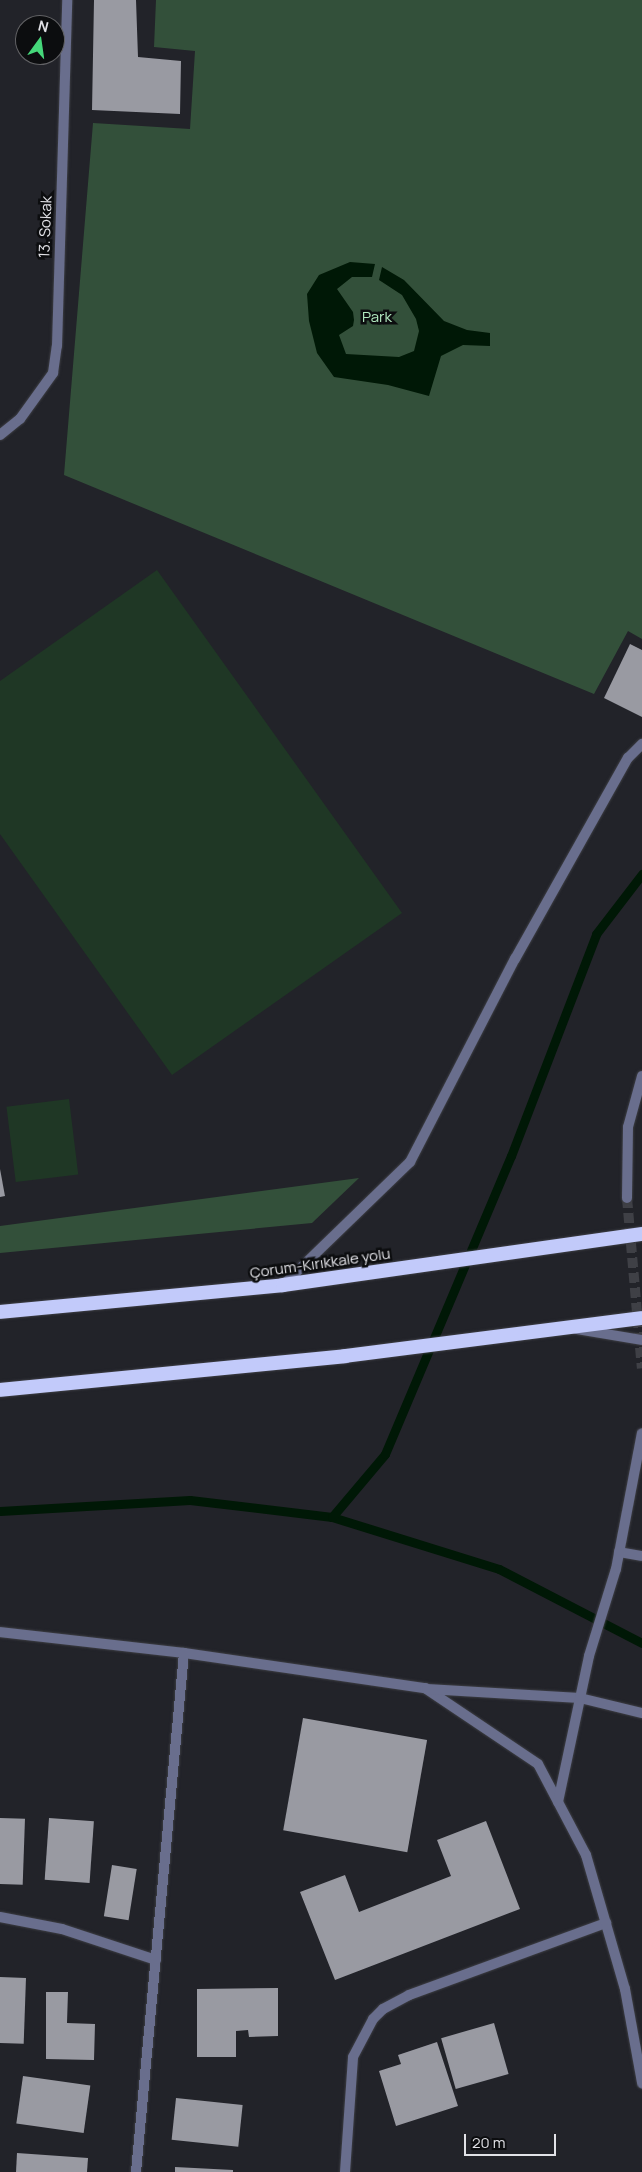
<!DOCTYPE html>
<html>
<head>
<meta charset="utf-8">
<style>
	body { margin:0 }
	#map { position:relative; width:642px; height:2172px; overflow:hidden; background:#222329; font-family:Manrope,sans-serif }
	div>[style] { position:absolute }
	.green>* { inset:0; background:#1f3725; transform-origin:0 0 }
	.forest>* { inset:0; background:#33503a }
	.water>* { inset:0; background:#001806 }
	.stream>* { height:9px; margin:-4.5px; padding:0 4.5px; transform-origin:4.5px; border-radius:4.5px; background:#001806 }
	.building>* { inset:0; background:#999aa2; transform-origin:0 0 }
	.minor-tunnel>* { height:10px; margin-top:-5px; transform-origin:0; background:repeating-linear-gradient(90deg,#3f4046 0 10px,transparent 0 15px) }
	.roads { filter:drop-shadow(0 0 1px #3d3e44) drop-shadow(0 0 1px #3d3e44) }
	.service>* { height:10px; margin:-5px; padding:0 5px; transform-origin:5px; border-radius:5px; background:#696e8d }
	.minor>* { height:10px; margin:-5px; padding:0 5px; transform-origin:5px; border-radius:5px; background:#696e8d }
	.trunk>* { height:14px; margin:-7px; padding:0 7px; transform-origin:7px; border-radius:7px; background:#c2cafa }
	span { translate:-50% -50%; white-space:nowrap; text-align:center; line-height:1.15; -webkit-text-stroke:5px #0c0d0f; paint-order:stroke }
	.street-label { font-size:15px; color:#e2e2e7 }
	.park-label { font-size:15px; color:#b2e8bf }
	.north { position:absolute; left:15px; top:15px; width:50px; height:50px; box-sizing:border-box; background:#0c0d0f; border:1px solid #626265; border-radius:50%; rotate:14deg; font-size:14px; font-weight:700; line-height:20px; text-align:center; color:#e2e2e7 }
	.north::after { content:''; display:block; margin:auto; width:18px; height:22px; background:#45d77a; clip-path:polygon(50% 0,100% 100%,50% 72%,0 100%) }
	.scale { position:absolute; left:464px; top:2134px; width:92px; height:22px; box-sizing:border-box; border:2px solid #e2e2e7; border-top:0; padding-left:6px; font-size:15px; line-height:18px; white-space:nowrap; color:#e2e2e7; -webkit-text-stroke:4px #0c0d0f; paint-order:stroke }
</style>
</head>
<body>
<div id="map">
	<div class="green">
		<div style="clip-path:polygon(157px 570px,402px 913px,172px 1075px,0 834px,0 681px)"></div>
		<div style="left:69px;top:1099px;width:76px;height:63px;rotate:83deg"></div>
	</div>
	<div class="forest">
		<div style="clip-path:polygon(156px 0,642px 0,642px 639px,628px 631px,594px 694px,64px 475px,93px 123px,190px 129px,195px 51px,154px 47px)"></div>
		<div style="clip-path:polygon(359px 1178px,312px 1223px,0 1253px,0 1226px)"></div>
	</div>
	<div class="water">
		<div style="clip-path:polygon(350px 262px,375px 264px,372px 277px,352px 277px,337px 289px,353px 312px,354px 320px,353px 326px,339px 335px,346px 354px,399px 357px,414px 351px,419px 331px,416px 319px,402px 295px,379px 280px,382px 267px,404px 280px,444px 321px,467px 330px,490px 333px,490px 346px,463px 345px,441px 356px,429px 396px,388px 385px,334px 377px,317px 353px,309px 321px,307px 294px,319px 275px)"></div>
	</div>
	<div class="stream">
		<div style="left:0;top:1511px;width:190px;rotate:-3.3deg"></div>
		<div style="left:190px;top:1500px;width:143px;rotate:6.8deg"></div>
		<div style="left:332px;top:1517px;width:175px;rotate:17.3deg"></div>
		<div style="left:499px;top:1569px;width:161px;rotate:27.4deg"></div>
		<div style="left:332px;top:1517px;width:82px;rotate:-49.9deg"></div>
		<div style="left:385px;top:1454px;width:324px;rotate:-67.1deg"></div>
		<div style="left:511px;top:1156px;width:238px;rotate:-69deg"></div>
		<div style="left:596px;top:934px;width:76px;rotate:-52.5deg"></div>
	</div>
	<div class="building">
		<div style="clip-path:polygon(94px 0,136px 0,138px 57px,181px 61px,180px 114px,92px 110px)"></div>
		<div style="clip-path:polygon(630px 644px,642px 650px,642px 717px,604px 698px)"></div>
		<div style="clip-path:polygon(0 1169px,5px 1196px,0 1197px)"></div>
		<div style="left:303px;top:1718px;width:126px;height:114px;rotate:10deg"></div>
		<div style="left:0;top:1818px;width:25px;height:66px;rotate:2deg"></div>
		<div style="left:49px;top:1818px;width:45px;height:62px;rotate:4deg"></div>
		<div style="clip-path:polygon(486px 1821px,520px 1909px,335px 1980px,300px 1892px,345px 1875px,359px 1912px,451px 1876px,437px 1840px)"></div>
		<div style="left:112px;top:1865px;width:25px;height:52px;rotate:9deg"></div>
		<div style="left:0;top:1977px;width:26px;height:66px;rotate:2deg"></div>
		<div style="clip-path:polygon(278px 1988px,278px 2036px,249px 2037px,248px 2030px,236px 2031px,236px 2057px,197px 2057px,197px 1989px)"></div>
		<div style="clip-path:polygon(46px 1992px,68px 1992px,67px 2023px,95px 2024px,94px 2060px,46px 2059px)"></div>
		<div style="left:494px;top:2023px;width:53px;height:55px;rotate:74deg"></div>
		<div style="clip-path:polygon(437px 2042px,458px 2106px,396px 2126px,379px 2071px,401px 2064px,398px 2055px)"></div>
		<div style="left:23px;top:2076px;width:68px;height:48px;rotate:8deg"></div>
		<div style="left:176px;top:2098px;width:67px;height:42px;rotate:6deg"></div>
		<div style="clip-path:polygon(17px 2153px,88px 2158px,87px 2172px,16px 2172px)"></div>
		<div style="clip-path:polygon(175px 2167px,233px 2170px,233px 2172px,175px 2172px)"></div>
	</div>
	<div class="minor-tunnel">
		<div style="left:627px;top:1198px;width:171px;rotate:85deg"></div>
	</div>
	<div class="roads">
		<div class="service">
			<div style="left:345px;top:2172px;width:115px;rotate:-86deg"></div>
			<div style="left:353px;top:2057px;width:43px;rotate:-62.2deg"></div>
			<div style="left:373px;top:2019px;width:14px;rotate:-45deg"></div>
			<div style="left:383px;top:2009px;width:30px;rotate:-28deg"></div>
			<div style="left:409px;top:1995px;width:210px;rotate:-20.1deg"></div>
		</div>
		<div class="minor">
			<div style="left:0;top:435px;width:26px;rotate:-39deg"></div>
			<div style="left:20px;top:419px;width:57px;rotate:-54.3deg"></div>
			<div style="left:53px;top:373px;width:27px;rotate:-82deg"></div>
			<div style="left:57px;top:346px;width:346px;rotate:-88.3deg"></div>
			<div style="left:627px;top:1198px;width:71px;rotate:-89.2deg"></div>
			<div style="left:628px;top:1127px;width:53px;rotate:-74.6deg"></div>
			<div style="left:283px;top:1285px;width:177px;rotate:-44.1deg"></div>
			<div style="left:410px;top:1162px;width:229px;rotate:-62.7deg"></div>
			<div style="left:515px;top:959px;width:231px;rotate:-60.7deg"></div>
			<div style="left:628px;top:758px;width:20px;rotate:-45deg"></div>
			<div style="left:576px;top:1329px;width:67px;rotate:9.5deg"></div>
			<div style="left:619px;top:1552px;width:23px;rotate:10deg"></div>
			<div style="left:0;top:1632px;width:185px;rotate:6.5deg"></div>
			<div style="left:184px;top:1653px;width:244px;rotate:8.3deg"></div>
			<div style="left:425px;top:1688px;width:136px;rotate:33.9deg"></div>
			<div style="left:538px;top:1764px;width:103px;rotate:62.2deg"></div>
			<div style="left:586px;top:1855px;width:140px;rotate:73.8deg"></div>
			<div style="left:625px;top:1989px;width:96px;rotate:79.7deg"></div>
			<div style="left:427px;top:1689px;width:153px;rotate:3.4deg"></div>
			<div style="left:580px;top:1698px;width:64px;rotate:13.6deg"></div>
			<div style="left:558px;top:1802px;width:149px;rotate:-78deg"></div>
			<div style="left:589px;top:1656px;width:91px;rotate:-72.8deg"></div>
			<div style="left:616px;top:1569px;width:138px;rotate:-79.2deg"></div>
			<div style="left:0;top:1917px;width:63px;rotate:11deg"></div>
			<div style="left:62px;top:1929px;width:99px;rotate:18.3deg"></div>
			<div style="left:136px;top:2172px;width:521px;rotate:-84.72deg"></div>
		</div>
		<div class="trunk">
			<div style="left:0;top:1312px;width:284px;rotate:-5.4deg"></div>
			<div style="left:283px;top:1285px;width:363px;rotate:-8.1deg"></div>
			<div style="left:0;top:1390px;width:347px;rotate:-5.6deg"></div>
			<div style="left:345px;top:1356px;width:299px;rotate:-7.3deg"></div>
		</div>
	</div>
	<div class="street-label">
		<span style="left:45px;top:227px;rotate:-88deg">13. Sokak</span>
		<span style="left:320px;top:1263px;rotate:-8deg">Çorum-Kırıkkale yolu</span>
	</div>
	<div class="park-label">
		<span style="left:377px;top:317px">Park</span>
	</div>
	<div class="north">N</div>
	<div class="scale">20 m</div>
</div>
</body>
</html>
